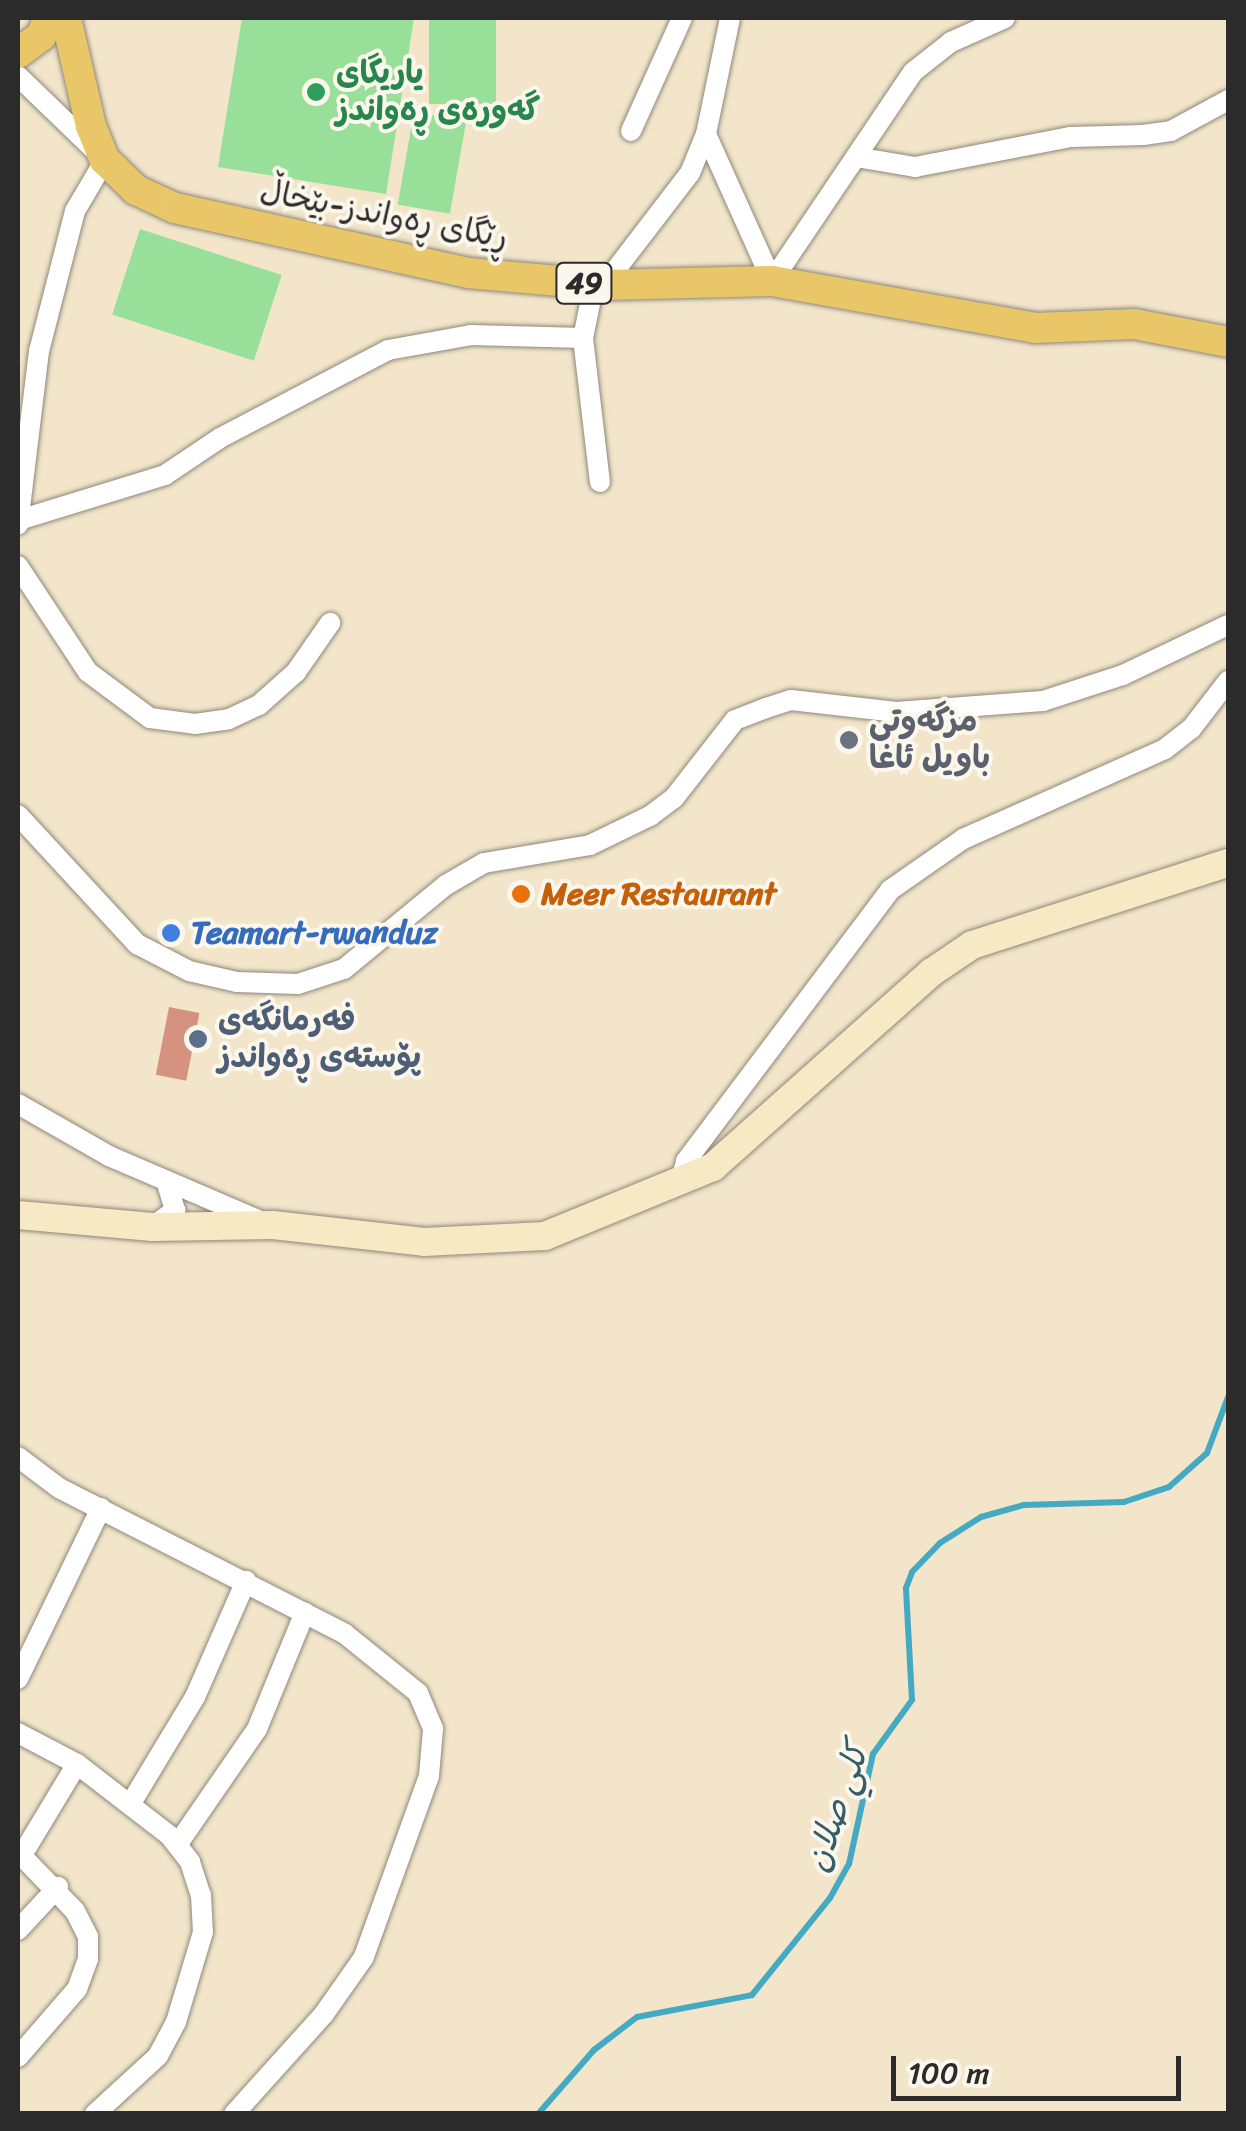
<!DOCTYPE html>
<html>
<head>
<meta charset="utf-8">
<style>
	body { margin:0 }
	#map { position:relative; width:1246px; height:2131px; overflow:hidden; background:#f2e5ca; font-family:Sriracha,"Playpen Sans Arabic",sans-serif }
	div>[style] { position:absolute }
	.green>* { inset:0; background:#98df99; transform-origin:0 0 }
	.stream>* { height:6px; margin:-3px; padding:0 3px; transform-origin:3px; border-radius:3px; background:#44aac4 }
	.building>* { inset:0; background:#d69281; transform-origin:0 0 }
	.roads { filter:drop-shadow(0 0 2px #8e887a) drop-shadow(0 0 2px #8e887a) }
	.street>* { height:20px; margin:-10px; padding:0 10px; transform-origin:10px; border-radius:10px; background:#fff }
	.secondary>* { height:28px; margin:-14px; padding:0 14px; transform-origin:14px; border-radius:14px; background:#f6e9c3 }
	.primary>* { height:30px; margin:-15px; padding:0 15px; transform-origin:15px; border-radius:15px; background:#e9c769 }
	.dots>* { width:28px; height:28px; translate:-50% -50%; box-sizing:border-box; border:5px solid #fbf7ec; border-radius:50% }
	span { translate:-50% -50%; white-space:nowrap; text-align:center; line-height:1.15; -webkit-text-stroke:8px #fbf7ec; paint-order:stroke }
	.shield-label span { padding:2px 8px; background:#fbf7ec; border:2px solid; border-radius:8px; -webkit-text-stroke-width:0 }
	.shield-label { font-size:30px; color:#2b2b2b; font-weight:700 }
	.leisure-label { font-size:32px; color:#27864d; font-weight:700 }
	.left { translate:0 -50%; text-align:left }
	.street-label { font-size:32px; color:#2b2b2b }
	.worship-label { font-size:32px; color:#5b616d; font-weight:700 }
	.food-label { font-size:32px; color:#c56008; font-weight:700 }
	.shop-label { font-size:32px; color:#366cbe; font-weight:700 }
	.service-label { font-size:32px; color:#4e5e75; font-weight:700 }
	.water-label { font-size:35px; color:#355e68; font-style:italic }
	.frame { position:absolute; inset:0; border:20px solid #2b2b2b; pointer-events:none }
	.scale { position:absolute; left:891px; top:2056px; width:290px; height:45px; box-sizing:border-box; border:5px solid #2b2b2b; border-top:0; padding-left:12px; font-size:30px; line-height:35px; white-space:nowrap; color:#2b2b2b; -webkit-text-stroke:8px #fbf7ec; paint-order:stroke }
</style>
</head>
<body>
<div id="map">
	<div class="green">
		<div style="clip-path:polygon(242px 18px,414px 18px,386px 194px,218px 167px)"></div>
		<div style="left:429px;top:18px;width:67px;height:86px"></div>
		<div style="left:414px;top:112px;width:53px;height:94px;rotate:10deg"></div>
		<div style="left:140px;top:229px;width:149px;height:90px;rotate:18deg"></div>
	</div>
	<div class="stream">
		<div style="left:538px;top:2114px;width:85px;rotate:-48.8deg"></div>
		<div style="left:594px;top:2050px;width:54px;rotate:-37.5deg"></div>
		<div style="left:637px;top:2017px;width:117px;rotate:-10.8deg"></div>
		<div style="left:752px;top:1995px;width:124px;rotate:-51.2deg"></div>
		<div style="left:830px;top:1898px;width:39px;rotate:-61deg"></div>
		<div style="left:849px;top:1864px;width:113px;rotate:-77.7deg"></div>
		<div style="left:873px;top:1754px;width:67px;rotate:-54.2deg"></div>
		<div style="left:912px;top:1700px;width:112px;rotate:-93.1deg"></div>
		<div style="left:906px;top:1588px;width:17px;rotate:-69deg"></div>
		<div style="left:912px;top:1572px;width:40px;rotate:-46deg"></div>
		<div style="left:940px;top:1543px;width:49px;rotate:-32.4deg"></div>
		<div style="left:981px;top:1517px;width:45px;rotate:-15.6deg"></div>
		<div style="left:1024px;top:1505px;width:100px;rotate:-1.7deg"></div>
		<div style="left:1124px;top:1502px;width:47px;rotate:-18.4deg"></div>
		<div style="left:1169px;top:1487px;width:51px;rotate:-41.8deg"></div>
		<div style="left:1207px;top:1453px;width:60px;rotate:-69.4deg"></div>
	</div>
	<div class="building">
		<div style="left:169px;top:1007px;width:31px;height:69px;rotate:11deg"></div>
	</div>
	<div class="roads">
		<div class="street">
			<div style="left:18px;top:76px;width:121px;rotate:44deg"></div>
			<div style="left:105px;top:160px;width:59px;rotate:120.5deg"></div>
			<div style="left:75px;top:211px;width:145px;rotate:104.4deg"></div>
			<div style="left:39px;top:351px;width:175px;rotate:96.9deg"></div>
			<div style="left:631px;top:131px;width:124px;rotate:-65.7deg"></div>
			<div style="left:706px;top:134px;width:161px;rotate:65.8deg"></div>
			<div style="left:772px;top:281px;width:252px;rotate:-56deg"></div>
			<div style="left:913px;top:72px;width:48px;rotate:-38.3deg"></div>
			<div style="left:951px;top:42px;width:59px;rotate:-24deg"></div>
			<div style="left:856px;top:157px;width:60px;rotate:9.6deg"></div>
			<div style="left:915px;top:167px;width:159px;rotate:-10.9deg"></div>
			<div style="left:1071px;top:137px;width:72px;rotate:-1.6deg"></div>
			<div style="left:1143px;top:135px;width:28px;rotate:-8deg"></div>
			<div style="left:1171px;top:131px;width:65px;rotate:-28.5deg"></div>
			<div style="left:594px;top:284px;width:55px;rotate:101.5deg"></div>
			<div style="left:583px;top:338px;width:145px;rotate:83.3deg"></div>
			<div style="left:604px;top:285px;width:141px;rotate:-52.5deg"></div>
			<div style="left:690px;top:173px;width:42px;rotate:-67.7deg"></div>
			<div style="left:706px;top:134px;width:118px;rotate:-78.3deg"></div>
			<div style="left:19px;top:520px;width:153px;rotate:-17.1deg"></div>
			<div style="left:165px;top:475px;width:66px;rotate:-33.9deg"></div>
			<div style="left:220px;top:438px;width:190px;rotate:-27.6deg"></div>
			<div style="left:388px;top:350px;width:84px;rotate:-10.2deg"></div>
			<div style="left:471px;top:335px;width:112px;rotate:1.5deg"></div>
			<div style="left:18px;top:566px;width:127px;rotate:56.6deg"></div>
			<div style="left:88px;top:672px;width:77px;rotate:36.6deg"></div>
			<div style="left:150px;top:718px;width:45px;rotate:7.6deg"></div>
			<div style="left:195px;top:724px;width:34px;rotate:-8deg"></div>
			<div style="left:229px;top:719px;width:33px;rotate:-25deg"></div>
			<div style="left:259px;top:705px;width:50px;rotate:-41.7deg"></div>
			<div style="left:296px;top:672px;width:60px;rotate:-55.2deg"></div>
			<div style="left:18px;top:815px;width:176px;rotate:47.3deg"></div>
			<div style="left:137px;top:944px;width:59px;rotate:27.4deg"></div>
			<div style="left:189px;top:971px;width:49px;rotate:12.9deg"></div>
			<div style="left:237px;top:982px;width:61px;rotate:1.9deg"></div>
			<div style="left:298px;top:984px;width:48px;rotate:-18.1deg"></div>
			<div style="left:344px;top:969px;width:132px;rotate:-39.5deg"></div>
			<div style="left:446px;top:885px;width:44px;rotate:-30.1deg"></div>
			<div style="left:484px;top:863px;width:108px;rotate:-9.6deg"></div>
			<div style="left:590px;top:845px;width:67px;rotate:-25.8deg"></div>
			<div style="left:650px;top:816px;width:30px;rotate:-37deg"></div>
			<div style="left:674px;top:798px;width:99px;rotate:-52deg"></div>
			<div style="left:735px;top:720px;width:33px;rotate:-21deg"></div>
			<div style="left:766px;top:708px;width:26px;rotate:-18deg"></div>
			<div style="left:791px;top:700px;width:106px;rotate:6.5deg"></div>
			<div style="left:896px;top:712px;width:147px;rotate:-4.3deg"></div>
			<div style="left:1043px;top:701px;width:84px;rotate:-18deg"></div>
			<div style="left:1123px;top:675px;width:116px;rotate:-25.5deg"></div>
			<div style="left:18px;top:1104px;width:105px;rotate:29.7deg"></div>
			<div style="left:109px;top:1156px;width:162px;rotate:23.2deg"></div>
			<div style="left:680px;top:1184px;width:24px;rotate:-75deg"></div>
			<div style="left:686px;top:1161px;width:339px;rotate:-53deg"></div>
			<div style="left:890px;top:890px;width:89px;rotate:-34.9deg"></div>
			<div style="left:963px;top:839px;width:221px;rotate:-24deg"></div>
			<div style="left:1165px;top:749px;width:33px;rotate:-38deg"></div>
			<div style="left:1191px;top:729px;width:61px;rotate:-52.4deg"></div>
			<div style="left:152px;top:1227px;width:29px;rotate:-36deg"></div>
			<div style="left:175px;top:1210px;width:30px;rotate:-107deg"></div>
			<div style="left:18px;top:1457px;width:51px;rotate:37.1deg"></div>
			<div style="left:59px;top:1488px;width:321px;rotate:27deg"></div>
			<div style="left:345px;top:1634px;width:94px;rotate:38.9deg"></div>
			<div style="left:418px;top:1693px;width:39px;rotate:67deg"></div>
			<div style="left:433px;top:1729px;width:47px;rotate:94.9deg"></div>
			<div style="left:429px;top:1776px;width:192px;rotate:109.8deg"></div>
			<div style="left:364px;top:1957px;width:70px;rotate:125.1deg"></div>
			<div style="left:324px;top:2014px;width:135px;rotate:132deg"></div>
			<div style="left:18px;top:1679px;width:190px;rotate:-64.1deg"></div>
			<div style="left:18px;top:1733px;width:67px;rotate:27.7deg"></div>
			<div style="left:77px;top:1764px;width:118px;rotate:37.7deg"></div>
			<div style="left:170px;top:1836px;width:33px;rotate:52deg"></div>
			<div style="left:190px;top:1862px;width:35px;rotate:72deg"></div>
			<div style="left:201px;top:1895px;width:37px;rotate:87deg"></div>
			<div style="left:203px;top:1932px;width:94px;rotate:106.7deg"></div>
			<div style="left:176px;top:2022px;width:38px;rotate:118deg"></div>
			<div style="left:158px;top:2056px;width:86px;rotate:137.4deg"></div>
			<div style="left:131px;top:1803px;width:124px;rotate:-58.9deg"></div>
			<div style="left:195px;top:1697px;width:127px;rotate:-66.3deg"></div>
			<div style="left:177px;top:1845px;width:141px;rotate:-55.4deg"></div>
			<div style="left:257px;top:1729px;width:126px;rotate:-67.7deg"></div>
			<div style="left:18px;top:1852px;width:82px;rotate:46deg"></div>
			<div style="left:75px;top:1911px;width:29px;rotate:63deg"></div>
			<div style="left:88px;top:1937px;width:22px;rotate:90deg"></div>
			<div style="left:88px;top:1959px;width:32px;rotate:110deg"></div>
			<div style="left:77px;top:1989px;width:90px;rotate:130.9deg"></div>
			<div style="left:22px;top:1855px;width:106px;rotate:-58.9deg"></div>
			<div style="left:18px;top:1930px;width:59px;rotate:-47.1deg"></div>
		</div>
		<div class="secondary">
			<div style="left:18px;top:1215px;width:135px;rotate:5.1deg"></div>
			<div style="left:152px;top:1227px;width:121px;rotate:-0.9deg"></div>
			<div style="left:273px;top:1225px;width:152px;rotate:6.4deg"></div>
			<div style="left:424px;top:1242px;width:121px;rotate:-2.8deg"></div>
			<div style="left:545px;top:1236px;width:182px;rotate:-22.3deg"></div>
			<div style="left:713px;top:1167px;width:293px;rotate:-41.7deg"></div>
			<div style="left:932px;top:972px;width:48px;rotate:-34deg"></div>
			<div style="left:972px;top:945px;width:269px;rotate:-17.8deg"></div>
		</div>
		<div class="primary">
			<div style="left:66px;top:18px;width:111px;rotate:77deg"></div>
			<div style="left:91px;top:126px;width:37px;rotate:68deg"></div>
			<div style="left:105px;top:160px;width:43px;rotate:44.1deg"></div>
			<div style="left:136px;top:190px;width:43px;rotate:24.8deg"></div>
			<div style="left:175px;top:208px;width:300px;rotate:12.5deg"></div>
			<div style="left:468px;top:273px;width:137px;rotate:5deg"></div>
			<div style="left:604px;top:285px;width:168px;rotate:-1.4deg"></div>
			<div style="left:772px;top:281px;width:267px;rotate:10.1deg"></div>
			<div style="left:1035px;top:328px;width:99px;rotate:-2.3deg"></div>
			<div style="left:1134px;top:324px;width:96px;rotate:10.8deg"></div>
			<div style="left:18px;top:53px;width:29px;rotate:-36deg"></div>
			<div style="left:41px;top:36px;width:20px;rotate:-66deg"></div>
		</div>
	</div>
	<div class="dots">
		<div style="left:316px;top:92px;background:#2e9e5b"></div>
		<div style="left:849px;top:740px;background:#6b7280"></div>
		<div style="left:521px;top:894px;background:#e8710a"></div>
		<div style="left:171px;top:933px;background:#3f7fe0"></div>
		<div style="left:198px;top:1039px;background:#5c6f8a"></div>
	</div>
	<div class="shield-label">
		<span style="left:584px;top:283px">49</span>
	</div>
	<div class="leisure-label">
		<span class="left" style="left:336px;top:92px">یاریگای<br>گەورەی ڕەواندز</span>
	</div>
	<div class="street-label">
		<span style="left:384px;top:215px;rotate:11deg">ڕێگای ڕەواندز-بێخاڵ</span>
	</div>
	<div class="worship-label">
		<span class="left" style="left:869px;top:740px">مزگەوتی<br>باویل ئاغا</span>
	</div>
	<div class="food-label">
		<span class="left" style="left:541px;top:894px">Meer Restaurant</span>
	</div>
	<div class="shop-label">
		<span class="left" style="left:191px;top:933px">Teamart-rwanduz</span>
	</div>
	<div class="service-label">
		<span class="left" style="left:218px;top:1039px">فەرمانگەی<br>پۆستەی ڕەواندز</span>
	</div>
	<div class="water-label">
		<span style="left:836px;top:1807px;rotate:-71deg">كلي صلان</span>
	</div>
	<div class="frame"></div>
	<div class="scale">100 m</div>
</div>
</body>
</html>
